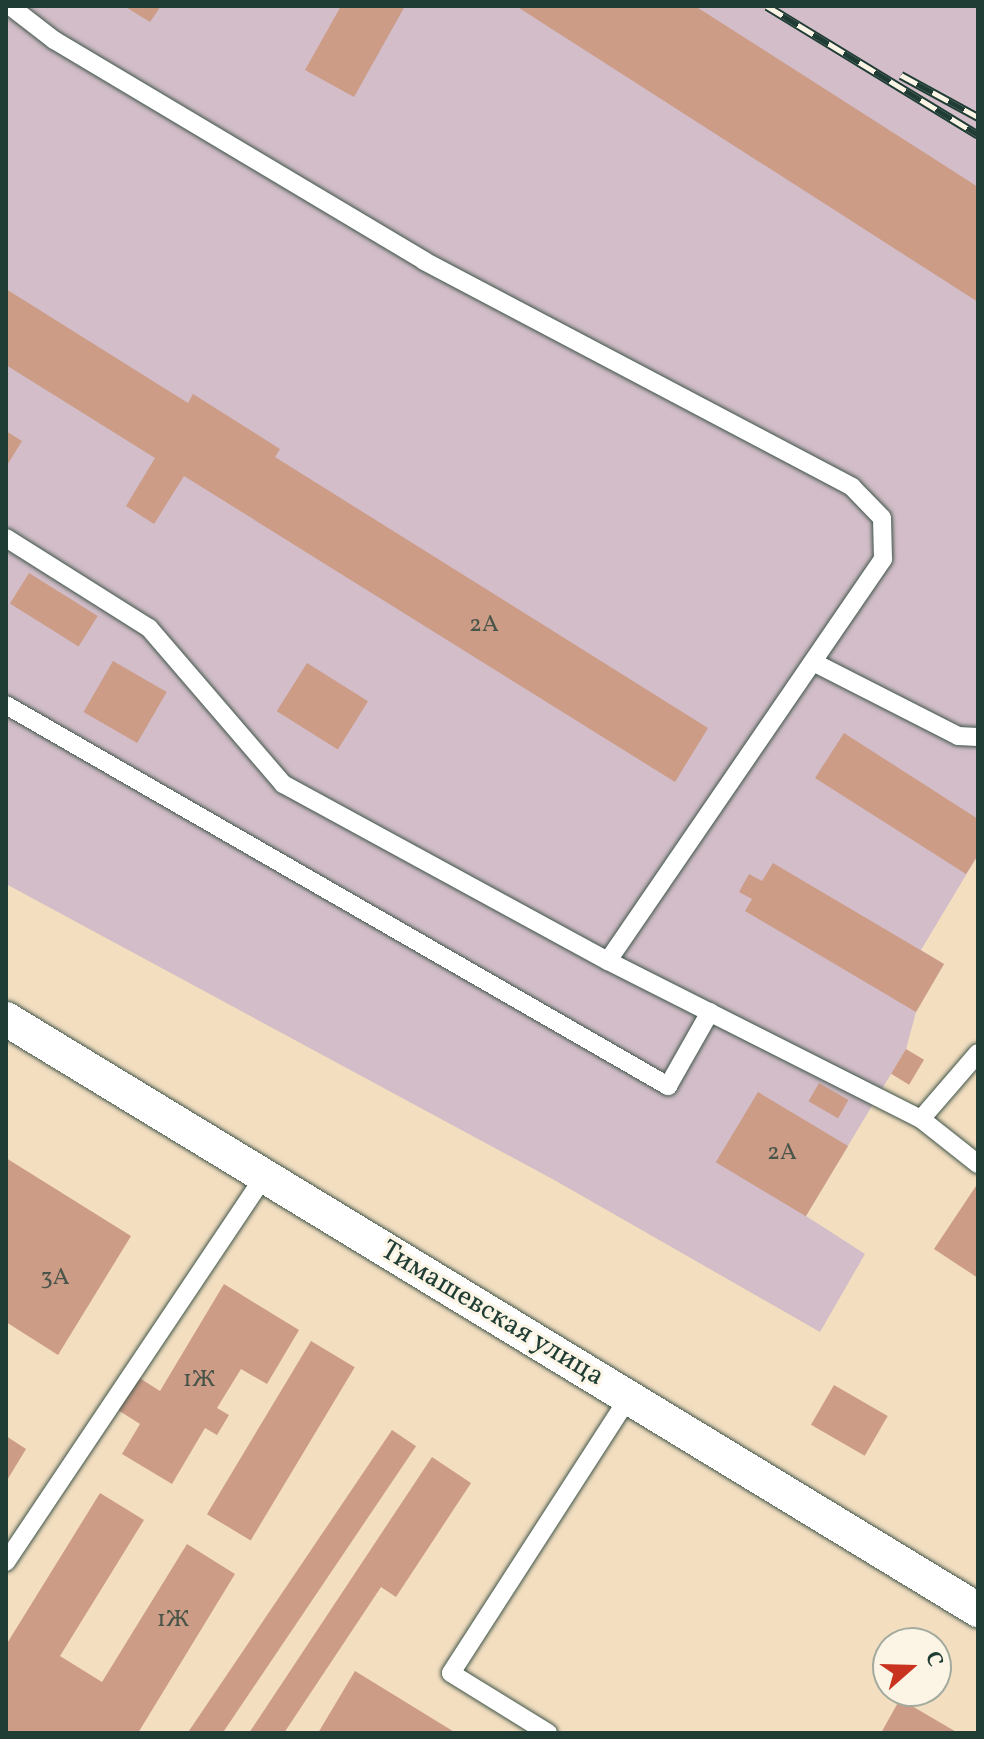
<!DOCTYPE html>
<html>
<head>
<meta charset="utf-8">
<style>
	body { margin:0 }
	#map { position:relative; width:984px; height:1739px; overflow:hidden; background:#f3dec0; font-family:Vollkorn,serif }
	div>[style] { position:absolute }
	.industrial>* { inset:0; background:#d2bdc8 }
	.building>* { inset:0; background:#cc9c87; transform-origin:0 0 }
	.roads { filter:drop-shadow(0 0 2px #3f5549) drop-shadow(0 0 2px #3f5549) }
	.service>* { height:18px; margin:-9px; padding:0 9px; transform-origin:9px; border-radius:9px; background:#fff }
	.minor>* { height:34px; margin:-17px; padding:0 17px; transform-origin:17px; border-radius:17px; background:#fff }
	.rail>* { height:9px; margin-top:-4.5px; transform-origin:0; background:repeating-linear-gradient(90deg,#fcf5e5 0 18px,#1f3d34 0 36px); box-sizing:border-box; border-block:2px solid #1f3d34 }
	span { translate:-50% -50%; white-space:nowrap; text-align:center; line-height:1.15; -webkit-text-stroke:6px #fcf5e5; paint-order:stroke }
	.number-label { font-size:24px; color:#4a5549 }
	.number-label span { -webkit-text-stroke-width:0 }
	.street-label { font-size:28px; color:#1f3d34 }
	.frame { position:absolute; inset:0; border:8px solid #1f3d34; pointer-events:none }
	.north { position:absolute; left:872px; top:1627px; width:80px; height:80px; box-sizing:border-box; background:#fcf5e5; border:2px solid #a4ab9e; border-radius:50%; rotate:70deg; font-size:22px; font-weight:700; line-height:32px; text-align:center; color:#1f3d34 }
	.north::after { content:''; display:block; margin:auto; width:28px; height:36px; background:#c8321e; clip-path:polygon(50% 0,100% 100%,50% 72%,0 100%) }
</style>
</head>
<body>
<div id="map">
	<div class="industrial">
		<div style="clip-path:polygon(6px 6px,978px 6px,978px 855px,921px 950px,944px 964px,916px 1012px,906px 1049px,806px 1216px,865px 1254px,820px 1332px,556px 1181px,6px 884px)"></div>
	</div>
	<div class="building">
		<div style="clip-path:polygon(124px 6px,161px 6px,150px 22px)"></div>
		<div style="clip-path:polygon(341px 6px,405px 6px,354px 97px,305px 70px)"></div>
		<div style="clip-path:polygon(516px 6px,695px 6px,950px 169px,978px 187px,978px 302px)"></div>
		<div style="clip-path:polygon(6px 289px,188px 403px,193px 394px,280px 449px,275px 457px,708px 728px,675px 782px,184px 476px,154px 524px,126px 506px,155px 458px,6px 365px)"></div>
		<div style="clip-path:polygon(6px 431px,22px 441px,6px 467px)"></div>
		<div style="left:29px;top:573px;width:81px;height:36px;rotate:32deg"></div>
		<div style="left:113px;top:661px;width:62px;height:59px;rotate:30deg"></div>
		<div style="left:307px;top:663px;width:72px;height:57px;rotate:32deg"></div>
		<div style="clip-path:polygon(844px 733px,978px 819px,978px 855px,966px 874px,815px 778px)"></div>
		<div style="clip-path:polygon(773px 863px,944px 964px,916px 1012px,745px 911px,752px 899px,739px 892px,749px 874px,762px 881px)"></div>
		<div style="left:906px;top:1049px;width:21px;height:29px;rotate:31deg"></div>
		<div style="left:819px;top:1083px;width:34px;height:21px;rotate:30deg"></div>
		<div style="left:758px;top:1092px;width:105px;height:82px;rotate:31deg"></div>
		<div style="clip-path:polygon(6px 1158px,131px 1236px,58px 1355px,6px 1322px)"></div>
		<div style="clip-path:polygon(978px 1183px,978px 1278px,934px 1249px)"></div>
		<div style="clip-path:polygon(224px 1284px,299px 1330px,267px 1384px,241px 1369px,217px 1408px,229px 1415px,217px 1435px,205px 1428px,172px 1484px,122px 1454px,140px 1424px,118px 1410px,138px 1377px,160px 1391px)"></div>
		<div style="left:311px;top:1341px;width:51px;height:202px;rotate:31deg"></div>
		<div style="left:834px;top:1385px;width:62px;height:46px;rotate:30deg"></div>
		<div style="left:392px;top:1430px;width:29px;height:365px;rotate:34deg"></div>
		<div style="clip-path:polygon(6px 1436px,26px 1449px,6px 1482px)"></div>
		<div style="clip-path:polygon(432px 1457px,471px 1483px,396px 1597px,381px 1587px,284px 1733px,249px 1733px)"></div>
		<div style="clip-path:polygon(100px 1493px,144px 1520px,60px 1656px,102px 1682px,187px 1544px,235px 1574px,138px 1733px,6px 1733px,6px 1645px)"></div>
		<div style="clip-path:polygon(355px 1671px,456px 1733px,318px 1733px)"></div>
		<div style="clip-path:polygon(900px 1699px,958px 1733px,881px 1733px)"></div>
	</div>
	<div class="roads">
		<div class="service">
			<div style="left:10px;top:6px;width:56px;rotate:37.7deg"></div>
			<div style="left:54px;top:40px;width:431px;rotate:30.8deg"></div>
			<div style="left:424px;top:261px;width:484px;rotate:27.8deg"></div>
			<div style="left:852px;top:487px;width:43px;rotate:45.9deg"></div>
			<div style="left:882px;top:518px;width:41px;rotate:88.6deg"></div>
			<div style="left:883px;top:559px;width:487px;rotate:124.4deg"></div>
			<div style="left:6px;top:538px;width:169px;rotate:32.2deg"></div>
			<div style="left:149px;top:628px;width:206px;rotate:49.3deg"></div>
			<div style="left:283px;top:784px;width:370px;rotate:28.6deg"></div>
			<div style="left:608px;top:961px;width:351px;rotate:26.8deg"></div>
			<div style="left:813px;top:662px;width:163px;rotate:27deg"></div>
			<div style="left:958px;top:736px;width:20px;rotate:3deg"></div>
			<div style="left:6px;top:705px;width:764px;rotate:29.92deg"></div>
			<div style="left:668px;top:1086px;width:85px;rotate:-60.4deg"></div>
			<div style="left:978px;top:1053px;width:87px;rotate:130.8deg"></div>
			<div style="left:921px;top:1119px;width:73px;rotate:38.3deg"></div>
			<div style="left:6px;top:1562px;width:464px;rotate:-56.2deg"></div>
			<div style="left:548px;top:1733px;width:114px;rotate:-148.3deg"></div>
			<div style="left:451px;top:1673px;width:328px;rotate:-57.2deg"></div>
		</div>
		<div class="minor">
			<div style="left:6px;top:1019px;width:1138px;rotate:31.3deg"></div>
		</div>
	</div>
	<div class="rail">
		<div style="left:767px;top:6px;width:247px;rotate:31.4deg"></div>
		<div style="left:901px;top:75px;width:88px;rotate:28.6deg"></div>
	</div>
	<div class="number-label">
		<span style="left:484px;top:626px">2А</span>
		<span style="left:782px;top:1154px">2А</span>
		<span style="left:55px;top:1279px">3А</span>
		<span style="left:199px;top:1381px">1Ж</span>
		<span style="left:173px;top:1621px">1Ж</span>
	</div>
	<div class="street-label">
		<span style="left:492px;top:1314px;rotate:31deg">Тимашевская улица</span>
	</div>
	<div class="frame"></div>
	<div class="north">С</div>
</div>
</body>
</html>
